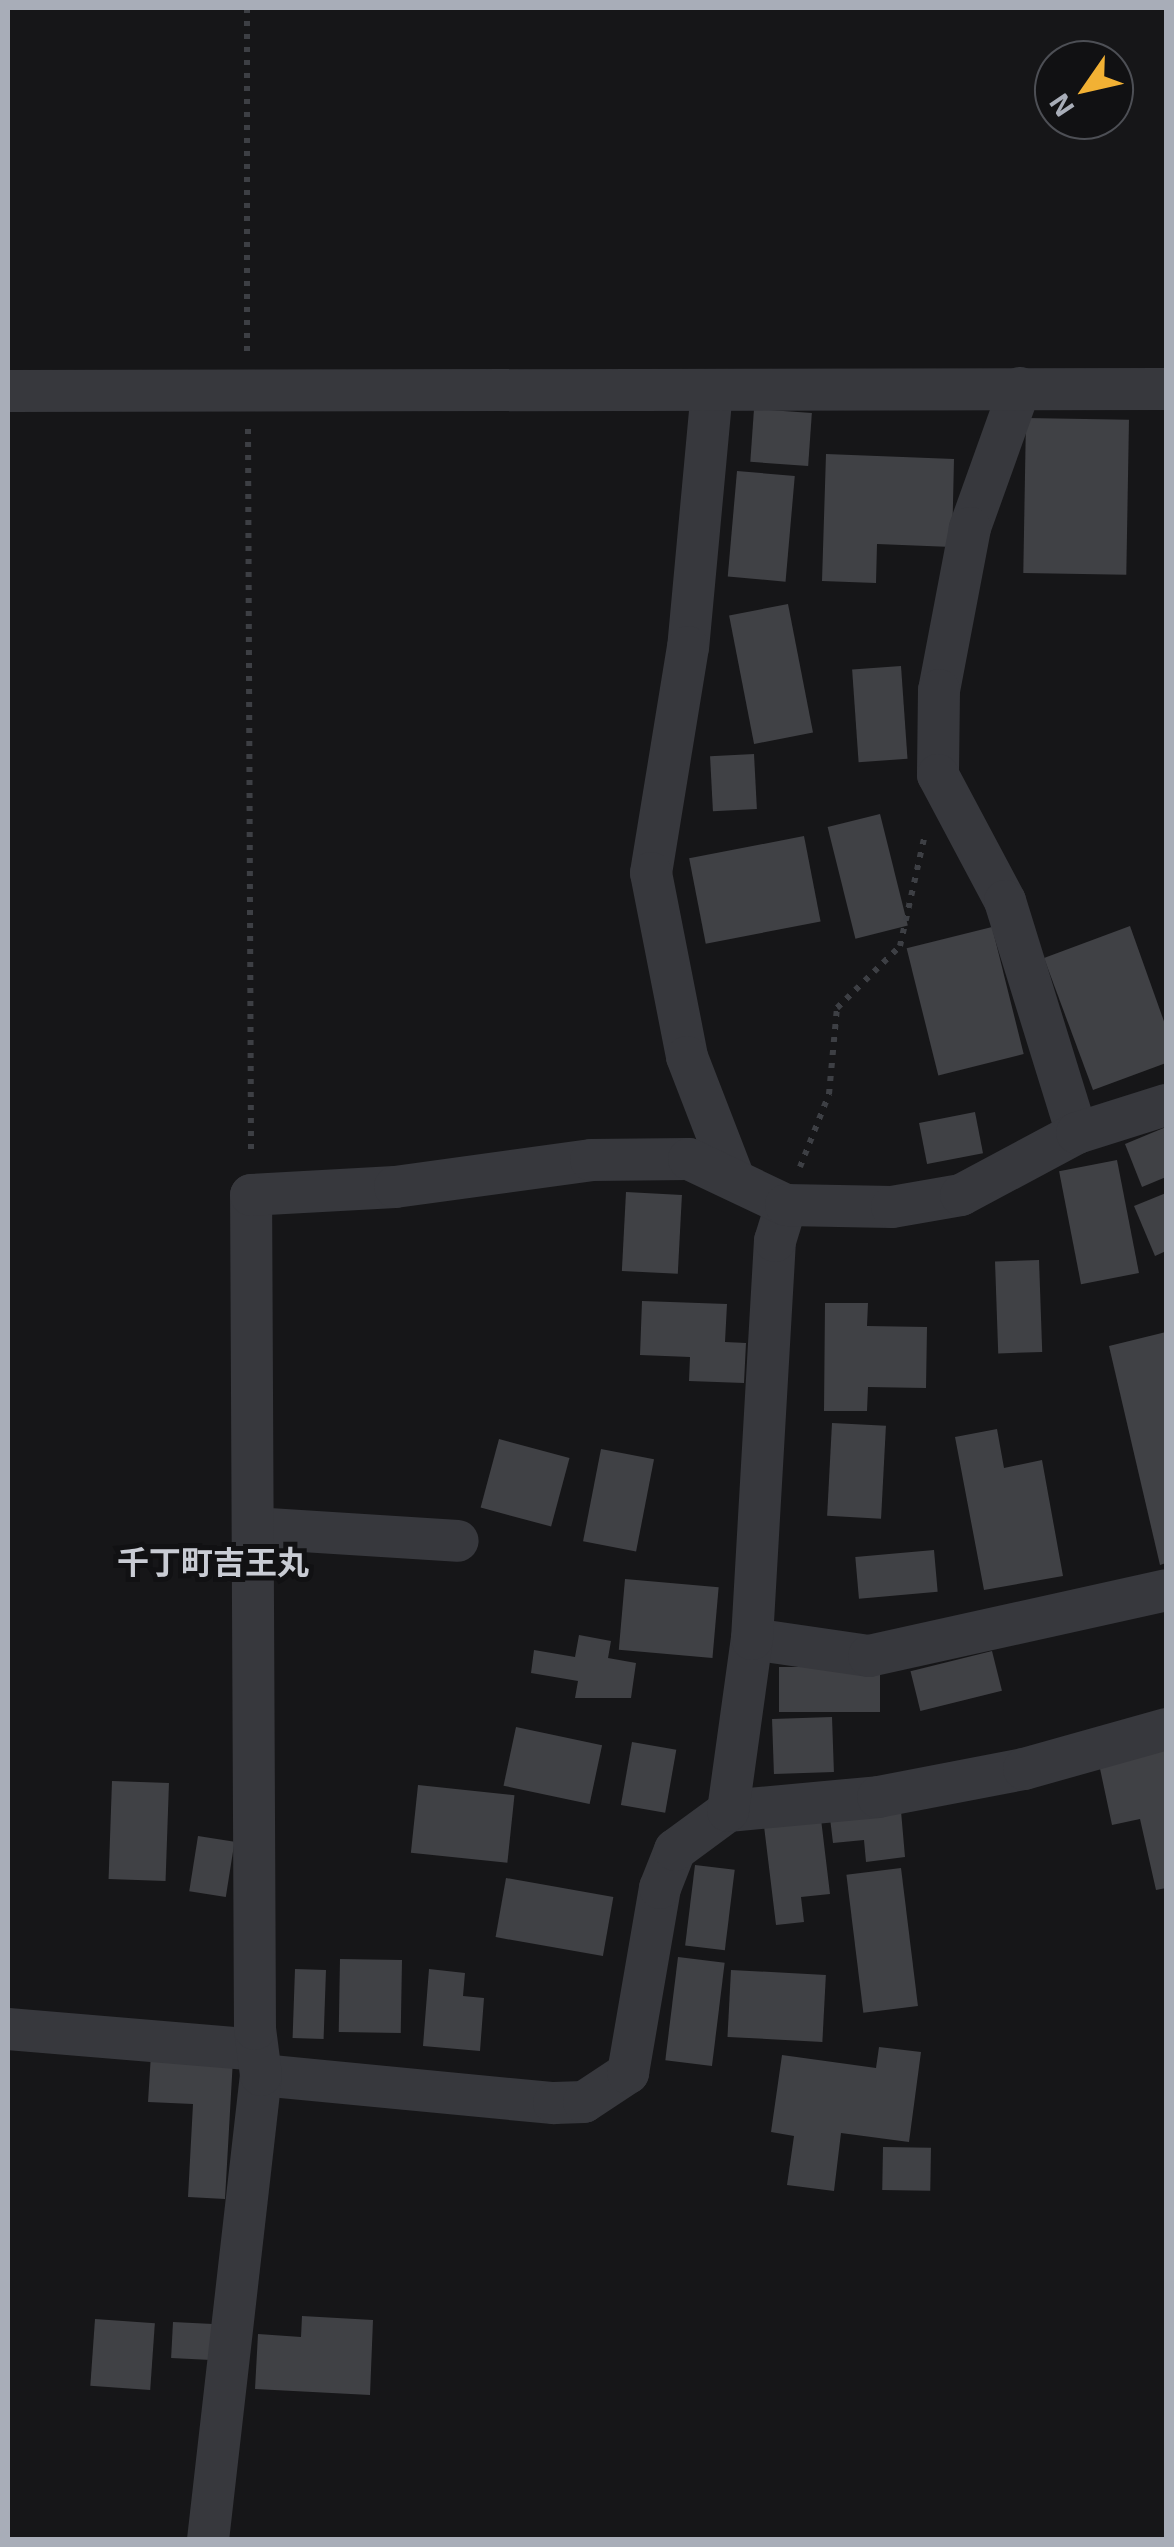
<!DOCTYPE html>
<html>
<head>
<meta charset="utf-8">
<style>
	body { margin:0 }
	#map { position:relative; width:1174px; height:2547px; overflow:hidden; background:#161618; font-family:"Exo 2","Noto Sans JP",sans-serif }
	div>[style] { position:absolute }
	.building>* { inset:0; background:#404145; transform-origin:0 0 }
	.path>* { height:6px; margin-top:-3px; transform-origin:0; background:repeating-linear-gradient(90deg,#3d3f44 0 5px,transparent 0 13px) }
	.minor>* { height:42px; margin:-21px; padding:0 21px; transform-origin:21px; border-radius:21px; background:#37383d }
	span { translate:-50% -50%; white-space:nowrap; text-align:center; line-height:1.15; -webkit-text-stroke:10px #111113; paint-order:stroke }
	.quarter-label { font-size:32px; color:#c9ccd4; font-weight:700 }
	.frame { position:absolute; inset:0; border:10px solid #a8adb8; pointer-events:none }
	.north { position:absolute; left:1034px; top:40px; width:100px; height:100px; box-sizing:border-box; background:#111113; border:2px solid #4d4f55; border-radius:50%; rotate:236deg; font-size:28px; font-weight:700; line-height:40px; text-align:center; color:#a8adb8 }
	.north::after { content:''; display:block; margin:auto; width:35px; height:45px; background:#f2b134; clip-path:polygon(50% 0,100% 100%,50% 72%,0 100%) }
</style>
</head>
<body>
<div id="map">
	<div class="building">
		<div style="left:754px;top:409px;width:58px;height:53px;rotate:4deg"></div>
		<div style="left:1026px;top:418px;width:103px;height:155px;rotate:1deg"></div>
		<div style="clip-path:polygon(826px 454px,954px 459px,952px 547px,877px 544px,876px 583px,822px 581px)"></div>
		<div style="left:737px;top:471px;width:58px;height:106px;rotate:5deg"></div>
		<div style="left:788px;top:604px;width:131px;height:60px;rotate:79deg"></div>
		<div style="left:901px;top:666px;width:93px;height:49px;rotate:86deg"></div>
		<div style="left:754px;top:754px;width:55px;height:44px;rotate:87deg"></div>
		<div style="left:880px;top:814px;width:115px;height:54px;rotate:76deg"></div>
		<div style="left:804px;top:836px;width:87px;height:117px;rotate:79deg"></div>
		<div style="clip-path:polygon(1130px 926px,1166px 1027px,1166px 1063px,1093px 1090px,1044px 958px)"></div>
		<div style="left:992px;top:927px;width:131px;height:88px;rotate:76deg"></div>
		<div style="left:975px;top:1112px;width:42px;height:57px;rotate:79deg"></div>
		<div style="clip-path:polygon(1166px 1127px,1166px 1177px,1142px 1187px,1125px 1144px)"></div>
		<div style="left:1117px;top:1160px;width:115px;height:59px;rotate:79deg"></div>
		<div style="left:626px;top:1192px;width:56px;height:79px;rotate:3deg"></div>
		<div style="clip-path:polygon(1166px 1193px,1166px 1251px,1155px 1256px,1134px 1206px)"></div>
		<div style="left:1039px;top:1260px;width:92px;height:44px;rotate:88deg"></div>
		<div style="clip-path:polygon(642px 1301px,727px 1304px,725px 1342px,746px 1343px,744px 1383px,689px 1381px,690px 1357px,640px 1355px)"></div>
		<div style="clip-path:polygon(825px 1303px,868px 1303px,867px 1326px,927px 1327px,926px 1388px,868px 1387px,867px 1411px,824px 1411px)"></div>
		<div style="clip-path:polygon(1166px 1332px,1166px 1563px,1160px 1565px,1109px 1346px)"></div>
		<div style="left:832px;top:1423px;width:54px;height:93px;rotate:3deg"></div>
		<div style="clip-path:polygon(997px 1429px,1004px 1468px,1042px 1460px,1063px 1576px,984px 1590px,955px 1437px)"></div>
		<div style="left:499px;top:1439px;width:73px;height:71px;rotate:15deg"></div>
		<div style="left:601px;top:1449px;width:54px;height:94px;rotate:11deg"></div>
		<div style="left:934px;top:1550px;width:42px;height:79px;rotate:85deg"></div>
		<div style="left:625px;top:1579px;width:94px;height:71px;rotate:5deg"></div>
		<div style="clip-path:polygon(579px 1635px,611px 1641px,608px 1658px,636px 1663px,631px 1698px,575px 1698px,578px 1681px,531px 1673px,534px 1650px,575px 1657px)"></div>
		<div style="left:992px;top:1651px;width:41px;height:84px;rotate:76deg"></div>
		<div style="left:779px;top:1667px;width:101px;height:45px"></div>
		<div style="left:832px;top:1717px;width:55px;height:60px;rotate:88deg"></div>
		<div style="left:516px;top:1727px;width:88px;height:60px;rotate:12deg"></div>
		<div style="left:632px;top:1742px;width:45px;height:64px;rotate:10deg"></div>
		<div style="clip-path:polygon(1166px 1750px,1166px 1888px,1156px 1890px,1140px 1819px,1112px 1825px,1099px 1764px)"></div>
		<div style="left:112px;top:1781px;width:57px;height:98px;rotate:2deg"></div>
		<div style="left:418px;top:1785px;width:97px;height:68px;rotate:6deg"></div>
		<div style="clip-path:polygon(901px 1811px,905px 1857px,866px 1862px,864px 1840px,833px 1843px,830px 1818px)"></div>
		<div style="clip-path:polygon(821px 1819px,830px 1894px,801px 1897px,804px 1922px,776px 1925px,764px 1826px)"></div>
		<div style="left:198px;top:1836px;width:37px;height:56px;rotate:9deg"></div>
		<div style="left:695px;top:1865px;width:40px;height:81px;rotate:7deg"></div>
		<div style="left:901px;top:1868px;width:139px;height:55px;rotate:83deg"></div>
		<div style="left:506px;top:1878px;width:109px;height:60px;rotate:10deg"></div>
		<div style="left:678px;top:1957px;width:47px;height:104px;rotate:7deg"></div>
		<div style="left:340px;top:1959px;width:62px;height:73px;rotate:1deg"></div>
		<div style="left:295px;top:1969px;width:31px;height:69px;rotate:2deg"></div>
		<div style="clip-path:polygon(429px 1969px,465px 1973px,463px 1996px,484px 1998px,480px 2051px,423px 2046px)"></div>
		<div style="left:731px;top:1970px;width:95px;height:67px;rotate:3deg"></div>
		<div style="clip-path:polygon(879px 2047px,921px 2052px,909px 2142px,841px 2133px,834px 2191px,787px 2185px,794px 2136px,771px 2132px,782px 2055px,876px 2068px)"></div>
		<div style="clip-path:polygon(151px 2054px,233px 2059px,225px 2199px,188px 2197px,193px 2104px,148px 2102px)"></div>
		<div style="left:883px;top:2147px;width:48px;height:43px;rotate:1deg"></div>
		<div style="clip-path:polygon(302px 2316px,373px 2320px,370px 2395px,255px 2389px,258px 2334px,301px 2337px)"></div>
		<div style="left:95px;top:2319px;width:60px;height:67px;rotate:4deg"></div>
		<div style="left:173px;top:2322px;width:50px;height:36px;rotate:3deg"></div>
	</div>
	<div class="path">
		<div style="left:247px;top:8px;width:343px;rotate:90deg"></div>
		<div style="left:248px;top:429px;width:727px;rotate:89.76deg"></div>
		<div style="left:800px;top:1167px;width:79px;rotate:-68.3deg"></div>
		<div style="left:829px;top:1094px;width:86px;rotate:-84.7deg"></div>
		<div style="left:837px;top:1008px;width:88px;rotate:-44.5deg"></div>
		<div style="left:900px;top:946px;width:110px;rotate:-77.4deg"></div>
	</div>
	<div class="minor">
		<div style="left:1020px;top:388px;width:149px;rotate:109.7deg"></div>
		<div style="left:970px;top:528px;width:165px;rotate:100.8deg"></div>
		<div style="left:939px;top:690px;width:85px;rotate:90.7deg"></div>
		<div style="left:938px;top:775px;width:143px;rotate:62deg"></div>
		<div style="left:1005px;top:901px;width:243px;rotate:72.8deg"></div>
		<div style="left:712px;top:390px;width:258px;rotate:95.3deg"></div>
		<div style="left:688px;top:647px;width:229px;rotate:99.3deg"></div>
		<div style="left:651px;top:873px;width:187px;rotate:78.9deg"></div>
		<div style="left:687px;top:1057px;width:128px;rotate:68.9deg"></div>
		<div style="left:8px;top:391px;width:1158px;rotate:-0.1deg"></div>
		<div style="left:253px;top:1528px;width:205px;rotate:3.6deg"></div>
		<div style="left:752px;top:1639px;width:118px;rotate:8.3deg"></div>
		<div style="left:869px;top:1656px;width:304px;rotate:-12.5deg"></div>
		<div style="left:728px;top:1811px;width:151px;rotate:-5.3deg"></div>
		<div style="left:878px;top:1797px;width:149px;rotate:-10.9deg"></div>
		<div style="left:1024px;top:1769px;width:148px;rotate:-15.7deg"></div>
		<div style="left:8px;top:2029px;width:250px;rotate:4.8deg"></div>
		<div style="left:261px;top:2075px;width:294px;rotate:5.5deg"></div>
		<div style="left:554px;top:2103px;width:30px;rotate:-2deg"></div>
		<div style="left:584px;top:2102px;width:53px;rotate:-33.4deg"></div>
		<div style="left:628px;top:2073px;width:188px;rotate:-80.2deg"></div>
		<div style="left:660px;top:1888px;width:41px;rotate:-68.5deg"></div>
		<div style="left:675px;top:1850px;width:66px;rotate:-36.3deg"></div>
		<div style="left:728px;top:1811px;width:174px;rotate:-82.1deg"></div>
		<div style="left:752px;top:1639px;width:399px;rotate:-86.7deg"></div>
		<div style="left:775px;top:1241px;width:38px;rotate:-73deg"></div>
		<div style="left:208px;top:2540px;width:468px;rotate:-83.5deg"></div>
		<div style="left:261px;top:2075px;width:46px;rotate:-97.4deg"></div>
		<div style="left:255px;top:2029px;width:834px;rotate:-90.27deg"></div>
		<div style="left:251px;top:1195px;width:144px;rotate:-3.2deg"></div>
		<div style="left:395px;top:1187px;width:198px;rotate:-7.8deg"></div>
		<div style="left:591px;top:1160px;width:98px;rotate:-0.6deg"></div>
		<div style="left:689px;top:1159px;width:107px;rotate:25.4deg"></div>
		<div style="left:786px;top:1205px;width:106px;rotate:1.1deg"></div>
		<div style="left:892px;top:1207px;width:70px;rotate:-9.9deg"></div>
		<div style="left:961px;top:1195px;width:132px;rotate:-28.1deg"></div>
		<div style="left:1077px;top:1133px;width:93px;rotate:-17.5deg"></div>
	</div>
	<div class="quarter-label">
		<span style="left:213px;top:1561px">千丁町吉王丸</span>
	</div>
	<div class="frame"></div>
	<div class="north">N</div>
</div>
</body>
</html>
